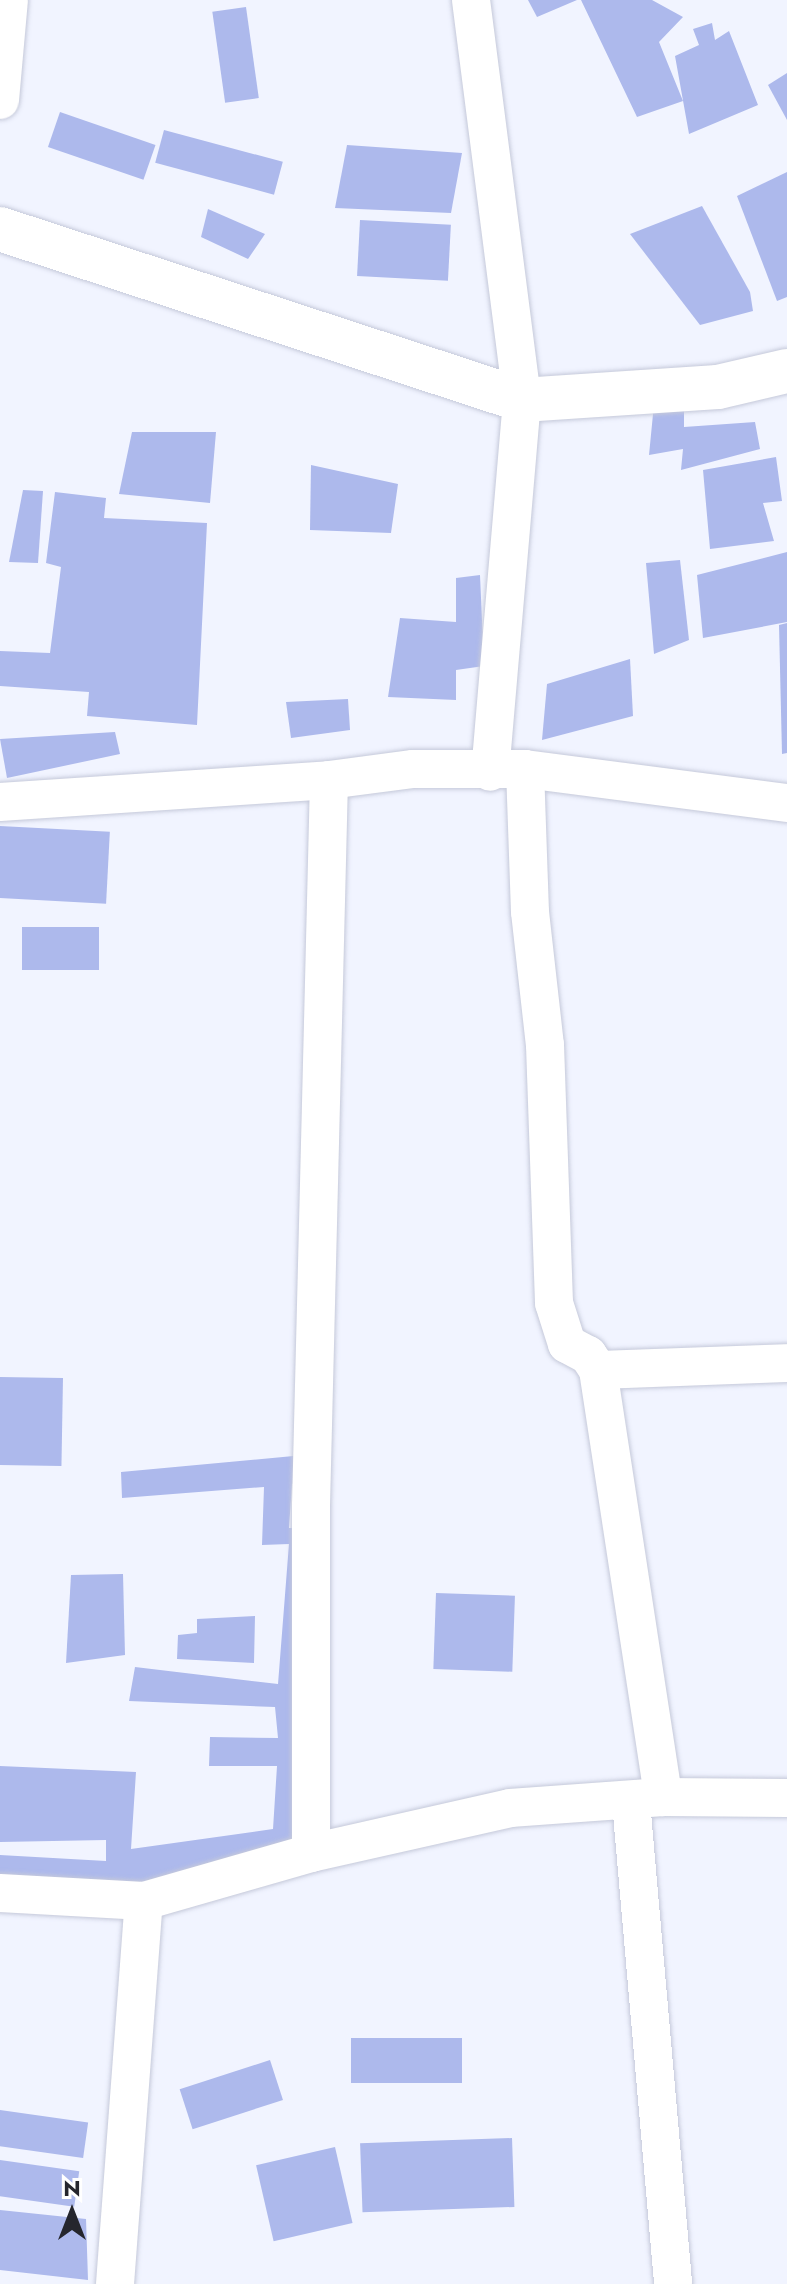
<!DOCTYPE html>
<html>
<head>
<meta charset="utf-8">
<style>
	body { margin:0 }
	#map { position:relative; width:787px; height:2284px; overflow:hidden; background:#f1f4ff; font-family:Jost,sans-serif }
	div>[style] { position:absolute }
	.building>* { inset:0; background:#adb9ec; transform-origin:0 0 }
	.roads { filter:drop-shadow(0 0 2px #c5c9da) drop-shadow(0 0 2px #c5c9da) }
	.street>* { height:38px; margin:-19px; padding:0 19px; transform-origin:19px; border-radius:19px; background:#fff }
	.secondary>* { height:44px; margin:-22px; padding:0 22px; transform-origin:22px; border-radius:22px; background:#fff }
	span { translate:-50% -50%; white-space:nowrap; text-align:center; line-height:1.15; -webkit-text-stroke:6px #fff; paint-order:stroke }
	.north { position:absolute; left:32px; top:2172px; width:80px; height:80px; -webkit-text-stroke:6px #fff; paint-order:stroke; rotate:0deg; font-size:22px; font-weight:700; line-height:32px; text-align:center; color:#25262d }
	.north::after { content:''; display:block; margin:auto; width:28px; height:36px; background:#25262d; clip-path:polygon(50% 0,100% 100%,50% 72%,0 100%) }
</style>
</head>
<body>
<div id="map">
	<div class="building">
		<div style="clip-path:polygon(528px 0,577px 0,537px 17px)"></div>
		<div style="clip-path:polygon(581px 0,652px 0,683px 17px,659px 42px,683px 101px,637px 117px)"></div>
		<div style="left:246px;top:7px;width:92px;height:34px;rotate:82deg"></div>
		<div style="clip-path:polygon(712px 23px,715px 40px,729px 31px,758px 105px,689px 134px,675px 56px,699px 45px,693px 29px)"></div>
		<div style="clip-path:polygon(787px 73px,787px 120px,768px 85px)"></div>
		<div style="left:60px;top:112px;width:101px;height:37px;rotate:19deg"></div>
		<div style="left:164px;top:130px;width:123px;height:34px;rotate:15deg"></div>
		<div style="clip-path:polygon(347px 145px,462px 153px,451px 213px,335px 208px)"></div>
		<div style="clip-path:polygon(787px 172px,787px 297px,777px 301px,737px 196px)"></div>
		<div style="clip-path:polygon(702px 206px,750px 292px,753px 311px,700px 325px,630px 234px)"></div>
		<div style="clip-path:polygon(208px 209px,265px 234px,248px 259px,201px 237px)"></div>
		<div style="left:360px;top:220px;width:91px;height:56px;rotate:3deg"></div>
		<div style="clip-path:polygon(684px 400px,684px 427px,755px 422px,760px 449px,681px 470px,683px 449px,649px 455px,654px 404px)"></div>
		<div style="clip-path:polygon(132px 432px,216px 432px,210px 503px,119px 494px)"></div>
		<div style="clip-path:polygon(776px 457px,782px 501px,763px 503px,774px 541px,710px 549px,703px 470px)"></div>
		<div style="clip-path:polygon(311px 465px,398px 484px,391px 533px,310px 530px)"></div>
		<div style="clip-path:polygon(23px 490px,43px 491px,38px 563px,9px 562px)"></div>
		<div style="clip-path:polygon(55px 492px,106px 498px,104px 518px,207px 523px,197px 725px,87px 716px,89px 692px,0 686px,0 651px,50px 653px,61px 567px,46px 563px)"></div>
		<div style="clip-path:polygon(787px 552px,787px 622px,703px 638px,697px 575px)"></div>
		<div style="clip-path:polygon(680px 560px,689px 640px,654px 654px,646px 563px)"></div>
		<div style="clip-path:polygon(480px 575px,484px 666px,456px 670px,456px 700px,388px 697px,400px 618px,456px 622px,456px 578px)"></div>
		<div style="clip-path:polygon(787px 623px,787px 753px,782px 754px,779px 625px)"></div>
		<div style="clip-path:polygon(630px 659px,633px 716px,542px 740px,547px 684px)"></div>
		<div style="clip-path:polygon(348px 699px,350px 730px,291px 738px,286px 702px)"></div>
		<div style="clip-path:polygon(115px 732px,120px 754px,7px 778px,0 739px)"></div>
		<div style="left:0;top:826px;width:110px;height:72px;rotate:3deg"></div>
		<div style="left:22px;top:927px;width:77px;height:43px"></div>
		<div style="left:0;top:1377px;width:63px;height:88px;rotate:1deg"></div>
		<div style="clip-path:polygon(304px 1455px,303px 1484px,292px 1484px,289px 1528px,309px 1528px,300px 1852px,157px 1894px,0 1886px,0 1855px,106px 1861px,106px 1840px,0 1842px,0 1766px,136px 1772px,131px 1849px,273px 1829px,277px 1766px,209px 1766px,210px 1737px,278px 1738px,275px 1707px,129px 1701px,135px 1667px,278px 1684px,289px 1544px,262px 1545px,264px 1487px,122px 1498px,121px 1472px)"></div>
		<div style="clip-path:polygon(123px 1574px,125px 1655px,66px 1663px,71px 1575px)"></div>
		<div style="left:436px;top:1593px;width:79px;height:76px;rotate:2deg"></div>
		<div style="clip-path:polygon(255px 1616px,254px 1663px,177px 1659px,178px 1635px,197px 1633px,197px 1619px)"></div>
		<div style="left:351px;top:2038px;width:111px;height:45px"></div>
		<div style="left:270px;top:2060px;width:42px;height:95px;rotate:72deg"></div>
		<div style="left:0;top:2110px;width:89px;height:36px;rotate:8deg"></div>
		<div style="left:512px;top:2138px;width:69px;height:152px;rotate:88deg"></div>
		<div style="left:335px;top:2147px;width:78px;height:81px;rotate:77deg"></div>
		<div style="left:0;top:2160px;width:80px;height:36px;rotate:8deg"></div>
		<div style="clip-path:polygon(0 2210px,86px 2219px,88px 2280px,0 2270px)"></div>
	</div>
	<div class="roads">
		<div class="street">
			<div style="left:471px;top:0;width:403px;rotate:82.7deg"></div>
			<div style="left:522px;top:400px;width:373px;rotate:94.9deg"></div>
			<div style="left:0;top:100px;width:100px;rotate:-84.9deg"></div>
			<div style="left:525px;top:769px;width:143px;rotate:88deg"></div>
			<div style="left:530px;top:912px;width:134px;rotate:83.6deg"></div>
			<div style="left:545px;top:1045px;width:258px;rotate:88deg"></div>
			<div style="left:554px;top:1303px;width:43px;rotate:72.4deg"></div>
			<div style="left:567px;top:1344px;width:24px;rotate:28deg"></div>
			<div style="left:588px;top:1355px;width:18px;rotate:56deg"></div>
			<div style="left:598px;top:1370px;width:432px;rotate:81.3deg"></div>
			<div style="left:0;top:802px;width:330px;rotate:-3.8deg"></div>
			<div style="left:329px;top:780px;width:85px;rotate:-7.5deg"></div>
			<div style="left:413px;top:769px;width:112px"></div>
			<div style="left:525px;top:769px;width:264px;rotate:7.4deg"></div>
			<div style="left:598px;top:1370px;width:189px;rotate:-2.1deg"></div>
			<div style="left:631px;top:1802px;width:484px;rotate:85deg"></div>
			<div style="left:311px;top:1853px;width:347px;rotate:-90deg"></div>
			<div style="left:311px;top:1506px;width:726px;rotate:-88.58deg"></div>
			<div style="left:0;top:1893px;width:144px;rotate:3.2deg"></div>
			<div style="left:144px;top:1901px;width:174px;rotate:-16deg"></div>
			<div style="left:311px;top:1853px;width:204px;rotate:-12.7deg"></div>
			<div style="left:510px;top:1808px;width:153px;rotate:-4.1deg"></div>
			<div style="left:663px;top:1797px;width:124px;rotate:0.5deg"></div>
			<div style="left:115px;top:2284px;width:384px;rotate:-85.7deg"></div>
		</div>
		<div class="secondary">
			<div style="left:0;top:229px;width:549px;rotate:18.14deg"></div>
			<div style="left:522px;top:400px;width:196px;rotate:-3.8deg"></div>
			<div style="left:718px;top:387px;width:71px;rotate:-13.1deg"></div>
		</div>
	</div>
	<div class="north">N</div>
</div>
</body>
</html>
